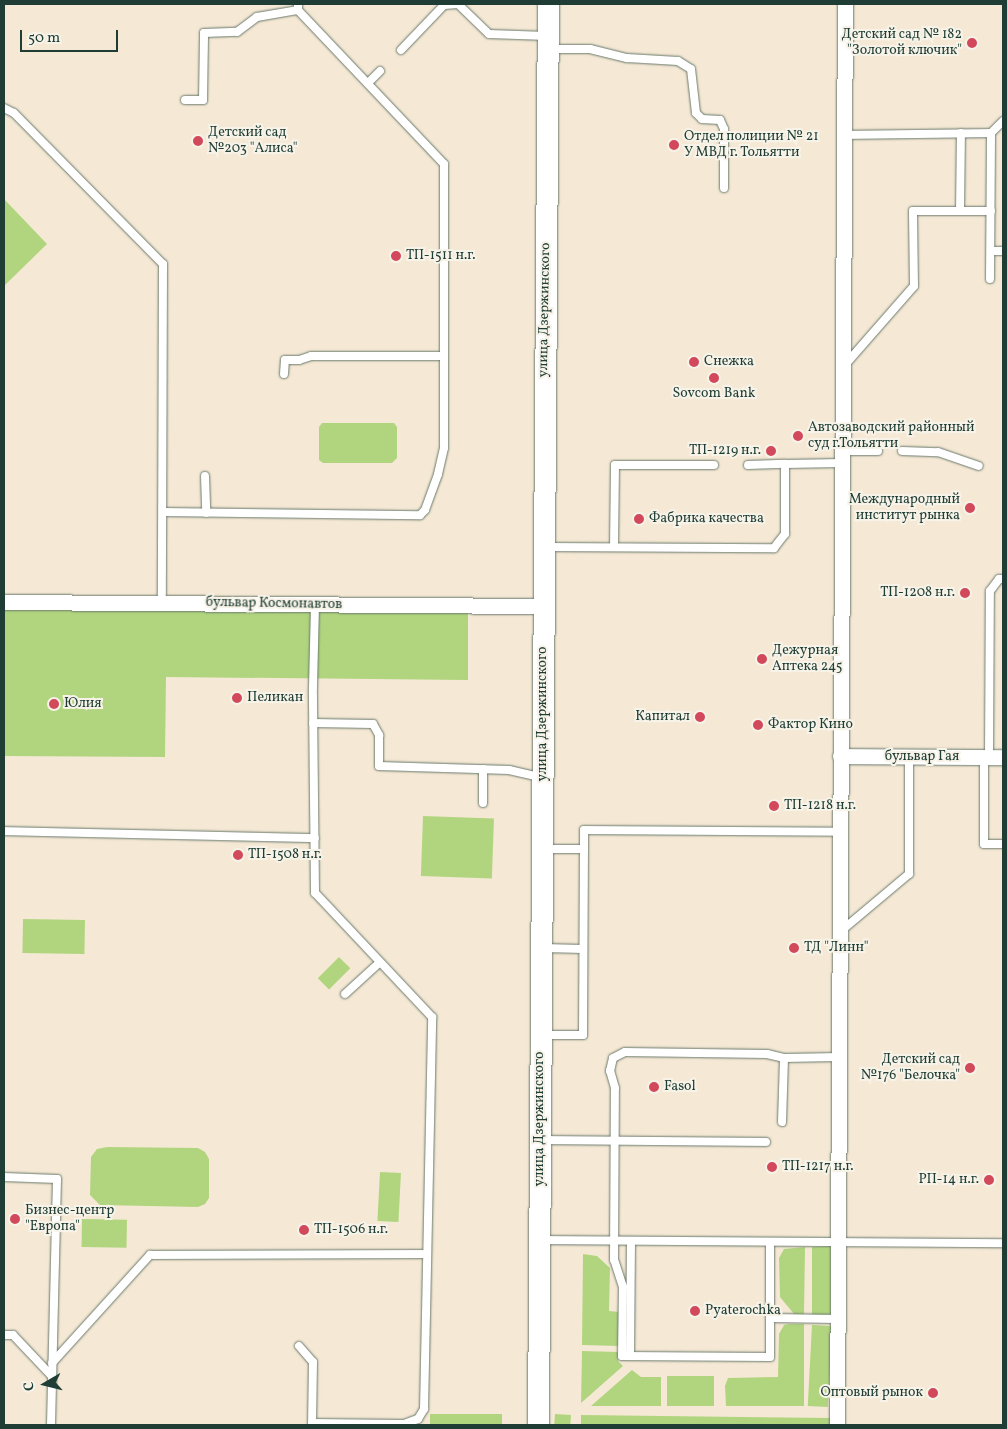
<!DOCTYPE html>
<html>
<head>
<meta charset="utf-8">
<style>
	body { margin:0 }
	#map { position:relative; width:1007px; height:1429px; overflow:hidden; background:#f5e9d5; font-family:Vollkorn,serif }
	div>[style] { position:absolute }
	.green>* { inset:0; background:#b1d57e; transform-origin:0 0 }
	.roads { filter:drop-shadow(0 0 1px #6a796c) drop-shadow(0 0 1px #6a796c) }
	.lane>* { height:8px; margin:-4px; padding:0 4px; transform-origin:4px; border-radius:4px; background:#fff }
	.street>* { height:15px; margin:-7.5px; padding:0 7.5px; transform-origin:7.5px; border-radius:7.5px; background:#fff }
	.secondary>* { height:21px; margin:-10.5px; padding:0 10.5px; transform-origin:10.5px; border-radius:10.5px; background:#fff }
	.dots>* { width:14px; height:14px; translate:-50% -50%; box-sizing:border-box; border:2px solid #f7f3e8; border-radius:50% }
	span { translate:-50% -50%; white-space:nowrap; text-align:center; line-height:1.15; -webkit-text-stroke:4px #f7f3e8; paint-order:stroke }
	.poi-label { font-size:14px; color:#1f3d34 }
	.right { translate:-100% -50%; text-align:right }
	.left { translate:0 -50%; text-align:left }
	.street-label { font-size:14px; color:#1f3d34 }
	.frame { position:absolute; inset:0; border:5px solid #1f3d34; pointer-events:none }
	.north { position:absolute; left:20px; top:1359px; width:50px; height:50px; -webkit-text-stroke:4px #f7f3e8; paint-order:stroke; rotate:262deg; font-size:14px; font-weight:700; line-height:20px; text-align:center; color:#1f3d34 }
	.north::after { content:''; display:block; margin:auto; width:18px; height:22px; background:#1f3d34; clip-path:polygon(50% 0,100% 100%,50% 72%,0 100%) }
	.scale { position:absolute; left:20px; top:30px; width:98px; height:22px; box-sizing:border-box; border:2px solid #1f3d34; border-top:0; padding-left:6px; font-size:15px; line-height:18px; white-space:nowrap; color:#1f3d34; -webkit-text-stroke:4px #f7f3e8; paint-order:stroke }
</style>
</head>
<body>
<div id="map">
	<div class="green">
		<div style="clip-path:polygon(4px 199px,47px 244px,4px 286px)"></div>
		<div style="clip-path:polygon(322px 423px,394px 423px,397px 427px,397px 458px,392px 463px,323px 463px,319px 460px,319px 427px)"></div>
		<div style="clip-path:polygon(4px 609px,468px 613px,468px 680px,166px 677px,165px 757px,4px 756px)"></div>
		<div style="left:423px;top:816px;width:71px;height:60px;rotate:2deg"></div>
		<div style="left:23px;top:919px;width:62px;height:34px;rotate:1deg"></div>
		<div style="left:339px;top:957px;width:16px;height:30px;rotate:45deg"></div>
		<div style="clip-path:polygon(107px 1147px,198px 1148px,205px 1152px,209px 1159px,209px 1198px,205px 1204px,198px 1207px,100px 1205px,90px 1195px,91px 1157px,97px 1149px)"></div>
		<div style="left:380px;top:1172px;width:21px;height:49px;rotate:3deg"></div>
		<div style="left:82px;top:1219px;width:45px;height:28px;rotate:1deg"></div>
		<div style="clip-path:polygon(830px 1246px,832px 1247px,832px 1314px,812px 1316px,812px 1247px)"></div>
		<div style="clip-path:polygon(805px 1247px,804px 1315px,794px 1314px,780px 1297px,779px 1258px,784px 1249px)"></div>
		<div style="clip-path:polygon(583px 1254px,597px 1256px,610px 1268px,609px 1311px,619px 1312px,619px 1346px,582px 1345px)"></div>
		<div style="clip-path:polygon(789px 1324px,804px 1324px,804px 1406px,726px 1406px,725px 1386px,728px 1378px,778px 1377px,779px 1334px,784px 1325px)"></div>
		<div style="left:812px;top:1325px;width:20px;height:81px;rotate:3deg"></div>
		<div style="clip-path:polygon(582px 1351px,619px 1352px,618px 1361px,623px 1366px,581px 1403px)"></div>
		<div style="clip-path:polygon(632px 1370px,641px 1377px,661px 1377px,661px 1406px,591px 1406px)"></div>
		<div style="left:714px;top:1376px;width:30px;height:47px;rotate:90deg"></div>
		<div style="left:430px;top:1414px;width:72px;height:11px"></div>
		<div style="left:555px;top:1414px;width:16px;height:11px;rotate:4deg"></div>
		<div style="clip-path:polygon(581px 1415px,833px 1418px,829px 1425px,581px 1425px)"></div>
	</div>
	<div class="roads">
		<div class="lane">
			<div style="left:550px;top:49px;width:40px"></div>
			<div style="left:590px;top:49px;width:38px;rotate:14deg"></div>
			<div style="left:627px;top:58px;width:51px;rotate:3.4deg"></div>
			<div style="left:678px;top:61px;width:15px;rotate:32deg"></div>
			<div style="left:691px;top:69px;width:44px;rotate:83.5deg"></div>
			<div style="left:696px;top:113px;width:8px;rotate:45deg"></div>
			<div style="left:702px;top:119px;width:18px;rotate:3deg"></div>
			<div style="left:720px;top:120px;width:10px;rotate:66deg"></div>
			<div style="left:724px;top:129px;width:59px;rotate:90deg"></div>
			<div style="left:401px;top:50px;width:62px;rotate:-46.3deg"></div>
			<div style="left:444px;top:5px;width:14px;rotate:-4deg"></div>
			<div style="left:458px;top:4px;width:43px;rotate:44.1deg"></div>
			<div style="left:489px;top:34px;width:58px;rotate:2deg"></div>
			<div style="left:368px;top:83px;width:17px;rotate:-45deg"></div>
			<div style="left:185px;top:100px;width:18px"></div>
			<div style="left:203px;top:100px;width:67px;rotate:-89.1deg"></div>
			<div style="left:204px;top:33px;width:33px;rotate:-2deg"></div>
			<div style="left:237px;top:32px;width:25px;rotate:-37deg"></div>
			<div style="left:257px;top:17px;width:42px;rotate:-9.7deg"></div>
			<div style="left:4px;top:108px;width:11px;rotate:27deg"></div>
			<div style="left:14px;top:113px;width:212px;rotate:45.4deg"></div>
			<div style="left:163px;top:264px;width:338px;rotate:90.2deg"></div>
			<div style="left:844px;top:135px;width:147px;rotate:-0.8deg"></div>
			<div style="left:960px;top:211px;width:31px"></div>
			<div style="left:991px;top:251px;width:12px"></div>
			<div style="left:990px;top:279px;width:146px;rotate:-89.6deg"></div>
			<div style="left:991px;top:133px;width:17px;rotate:-45deg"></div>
			<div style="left:844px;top:366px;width:106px;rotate:-48.8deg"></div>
			<div style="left:914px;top:286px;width:75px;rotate:-90.8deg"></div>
			<div style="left:913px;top:211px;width:47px"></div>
			<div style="left:960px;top:211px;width:78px;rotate:-89.3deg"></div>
			<div style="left:284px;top:374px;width:14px;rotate:-86deg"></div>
			<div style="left:285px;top:360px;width:14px"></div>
			<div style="left:299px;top:360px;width:13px;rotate:-18deg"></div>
			<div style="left:311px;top:356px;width:133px"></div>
			<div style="left:842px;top:451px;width:36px"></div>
			<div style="left:902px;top:451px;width:36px;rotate:2deg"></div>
			<div style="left:938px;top:452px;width:43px;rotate:18.9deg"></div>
			<div style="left:748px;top:465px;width:37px;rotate:-2deg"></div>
			<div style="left:205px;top:476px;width:37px;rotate:88deg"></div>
			<div style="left:163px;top:512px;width:257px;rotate:0.7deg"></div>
			<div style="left:420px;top:515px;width:7px;rotate:-45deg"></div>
			<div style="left:425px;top:510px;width:38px;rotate:-70deg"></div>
			<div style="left:438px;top:474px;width:27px;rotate:-77deg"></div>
			<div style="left:444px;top:448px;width:284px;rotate:-90deg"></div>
			<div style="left:444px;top:164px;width:212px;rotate:-133.5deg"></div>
			<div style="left:298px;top:10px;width:6px;rotate:-90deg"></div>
			<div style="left:545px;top:547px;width:229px;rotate:0.3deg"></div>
			<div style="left:774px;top:548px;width:18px;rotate:-52deg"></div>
			<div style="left:785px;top:534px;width:70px;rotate:-90deg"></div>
			<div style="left:785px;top:464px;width:57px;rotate:-1deg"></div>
			<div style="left:614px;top:547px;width:82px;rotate:-89.3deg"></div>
			<div style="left:615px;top:465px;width:99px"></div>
			<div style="left:313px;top:723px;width:60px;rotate:1deg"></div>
			<div style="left:373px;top:724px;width:13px;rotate:61deg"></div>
			<div style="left:379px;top:735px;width:31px;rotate:90deg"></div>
			<div style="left:379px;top:766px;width:130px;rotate:1.8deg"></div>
			<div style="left:509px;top:770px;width:32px;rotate:13deg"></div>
			<div style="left:984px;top:757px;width:87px;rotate:90deg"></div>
			<div style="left:984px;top:844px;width:19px"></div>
			<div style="left:989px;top:757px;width:166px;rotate:-89.7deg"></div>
			<div style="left:990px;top:591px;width:15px;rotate:-53deg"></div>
			<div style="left:999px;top:579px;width:4px"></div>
			<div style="left:483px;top:803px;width:34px;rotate:-90deg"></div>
			<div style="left:4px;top:831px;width:311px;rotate:1.3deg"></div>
			<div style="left:544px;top:849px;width:40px"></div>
			<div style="left:841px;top:931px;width:89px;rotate:-40deg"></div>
			<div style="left:909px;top:874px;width:118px;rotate:-90deg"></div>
			<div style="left:543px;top:948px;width:40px;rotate:1.4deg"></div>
			<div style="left:345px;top:994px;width:47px;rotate:-42.4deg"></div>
			<div style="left:541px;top:1035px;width:42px"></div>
			<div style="left:583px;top:1035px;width:205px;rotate:-89.7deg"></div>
			<div style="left:584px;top:830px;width:256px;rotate:0.4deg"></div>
			<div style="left:782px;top:1122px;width:64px;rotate:-88.2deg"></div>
			<div style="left:784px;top:1058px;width:55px;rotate:-1deg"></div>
			<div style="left:542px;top:1140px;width:224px;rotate:0.5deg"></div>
			<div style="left:4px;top:1177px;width:53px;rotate:2.2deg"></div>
			<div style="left:57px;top:1179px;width:246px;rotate:91.4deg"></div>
			<div style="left:540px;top:1240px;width:463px;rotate:0.4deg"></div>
			<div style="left:770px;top:1243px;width:114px;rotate:90deg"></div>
			<div style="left:770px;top:1357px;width:148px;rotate:-179.6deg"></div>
			<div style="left:622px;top:1356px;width:69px;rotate:-89.2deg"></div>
			<div style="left:623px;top:1287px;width:28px;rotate:-108deg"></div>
			<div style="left:614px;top:1260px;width:172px;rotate:-89.7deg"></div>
			<div style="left:615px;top:1088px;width:18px;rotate:-106deg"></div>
			<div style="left:610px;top:1071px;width:13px;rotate:-77deg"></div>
			<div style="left:613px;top:1058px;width:13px;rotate:-27deg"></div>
			<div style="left:625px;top:1052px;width:142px;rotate:0.8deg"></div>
			<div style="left:767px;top:1054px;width:17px;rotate:13deg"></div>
			<div style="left:770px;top:1318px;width:68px;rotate:0.8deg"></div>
			<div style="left:4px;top:1335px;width:9px"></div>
			<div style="left:13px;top:1335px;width:55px;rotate:46.5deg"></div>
			<div style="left:299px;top:1346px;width:21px;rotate:49deg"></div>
			<div style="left:313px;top:1362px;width:61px;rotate:90.9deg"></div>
			<div style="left:630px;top:1356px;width:115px;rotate:-89.5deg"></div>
			<div style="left:52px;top:1363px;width:146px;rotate:-47.8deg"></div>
			<div style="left:150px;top:1255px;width:276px;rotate:-0.2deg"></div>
			<div style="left:312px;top:1425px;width:2px;rotate:-90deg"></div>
			<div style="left:312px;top:1423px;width:92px;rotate:0.6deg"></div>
			<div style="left:404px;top:1424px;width:15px;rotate:-20deg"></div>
			<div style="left:418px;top:1419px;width:12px;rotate:-59deg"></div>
			<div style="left:424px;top:1409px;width:392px;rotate:-88.8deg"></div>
			<div style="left:432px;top:1017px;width:170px;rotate:-133.3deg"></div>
			<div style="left:315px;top:893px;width:206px;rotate:-90.6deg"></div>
			<div style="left:313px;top:687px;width:82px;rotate:-88.6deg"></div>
		</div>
		<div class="street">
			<div style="left:4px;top:602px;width:539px;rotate:0.43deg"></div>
			<div style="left:840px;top:756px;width:163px;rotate:0.4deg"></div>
			<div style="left:837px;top:1425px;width:1421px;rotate:-89.68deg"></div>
		</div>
		<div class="secondary">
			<div style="left:538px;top:1425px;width:1421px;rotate:-89.6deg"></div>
		</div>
	</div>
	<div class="dots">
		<div style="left:972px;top:43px;background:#d1495b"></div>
		<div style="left:198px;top:141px;background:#d1495b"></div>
		<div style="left:674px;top:145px;background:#d1495b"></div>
		<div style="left:396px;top:256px;background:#d1495b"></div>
		<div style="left:694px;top:362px;background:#d1495b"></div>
		<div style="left:714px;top:378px;background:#d1495b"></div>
		<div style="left:798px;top:436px;background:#d1495b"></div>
		<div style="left:771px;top:451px;background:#d1495b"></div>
		<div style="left:970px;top:508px;background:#d1495b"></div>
		<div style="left:639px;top:519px;background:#d1495b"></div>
		<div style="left:965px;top:593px;background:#d1495b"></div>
		<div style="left:762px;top:659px;background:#d1495b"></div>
		<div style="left:237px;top:698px;background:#d1495b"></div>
		<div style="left:54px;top:704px;background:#d1495b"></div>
		<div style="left:700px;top:717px;background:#d1495b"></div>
		<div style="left:758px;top:725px;background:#d1495b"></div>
		<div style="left:774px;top:806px;background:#d1495b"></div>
		<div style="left:238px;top:855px;background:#d1495b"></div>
		<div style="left:794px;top:948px;background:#d1495b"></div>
		<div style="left:970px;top:1068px;background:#d1495b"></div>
		<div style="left:654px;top:1087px;background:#d1495b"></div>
		<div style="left:772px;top:1167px;background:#d1495b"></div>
		<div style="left:989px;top:1180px;background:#d1495b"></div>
		<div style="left:15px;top:1219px;background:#d1495b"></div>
		<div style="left:304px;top:1230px;background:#d1495b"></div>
		<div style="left:695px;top:1311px;background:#d1495b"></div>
		<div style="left:933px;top:1393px;background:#d1495b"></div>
	</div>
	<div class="poi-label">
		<span class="right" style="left:962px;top:43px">Детский сад № 182<br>"Золотой ключик"</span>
		<span class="left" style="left:208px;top:141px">Детский сад<br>№203 "Алиса"</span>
		<span class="left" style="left:684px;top:145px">Отдел полиции № 21<br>У МВД г. Тольятти</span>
		<span class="left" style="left:406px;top:256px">ТП-1511 н.г.</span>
		<span class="left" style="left:704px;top:362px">Снежка</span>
		<span style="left:714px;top:394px">Sovcom Bank</span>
		<span class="left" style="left:808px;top:436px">Автозаводский районный<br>суд г.Тольятти</span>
		<span class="right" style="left:761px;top:451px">ТП-1219 н.г.</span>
		<span class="right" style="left:960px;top:508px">Международный<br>институт рынка</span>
		<span class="left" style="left:649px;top:519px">Фабрика качества</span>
		<span class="right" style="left:955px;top:593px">ТП-1208 н.г.</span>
		<span class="left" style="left:772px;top:659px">Дежурная<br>Аптека 245</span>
		<span class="left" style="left:247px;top:698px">Пеликан</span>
		<span class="left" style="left:64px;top:704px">Юлия</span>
		<span class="right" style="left:690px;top:717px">Капитал</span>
		<span class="left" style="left:768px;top:725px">Фактор Кино</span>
		<span class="left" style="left:784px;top:806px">ТП-1218 н.г.</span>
		<span class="left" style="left:248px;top:855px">ТП-1508 н.г.</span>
		<span class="left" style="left:804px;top:948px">ТД "Линн"</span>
		<span class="right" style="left:960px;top:1068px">Детский сад<br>№176 "Белочка"</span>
		<span class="left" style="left:664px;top:1087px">Fasol</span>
		<span class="left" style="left:782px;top:1167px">ТП-1217 н.г.</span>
		<span class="right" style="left:979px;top:1180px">РП-14 н.г.</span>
		<span class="left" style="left:25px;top:1219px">Бизнес-центр<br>"Европа"</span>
		<span class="left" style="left:314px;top:1230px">ТП-1506 н.г.</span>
		<span class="left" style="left:705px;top:1311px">Pyaterochka</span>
		<span class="right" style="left:923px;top:1393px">Оптовый рынок</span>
	</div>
	<div class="street-label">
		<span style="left:545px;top:310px;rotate:-89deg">улица Дзержинского</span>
		<span style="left:274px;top:604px;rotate:1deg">бульвар Космонавтов</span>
		<span style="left:543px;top:714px;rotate:-90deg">улица Дзержинского</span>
		<span style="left:922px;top:757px">бульвар Гая</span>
		<span style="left:540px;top:1119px;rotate:-90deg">улица Дзержинского</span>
	</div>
	<div class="frame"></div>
	<div class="north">С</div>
	<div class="scale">50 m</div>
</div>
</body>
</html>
